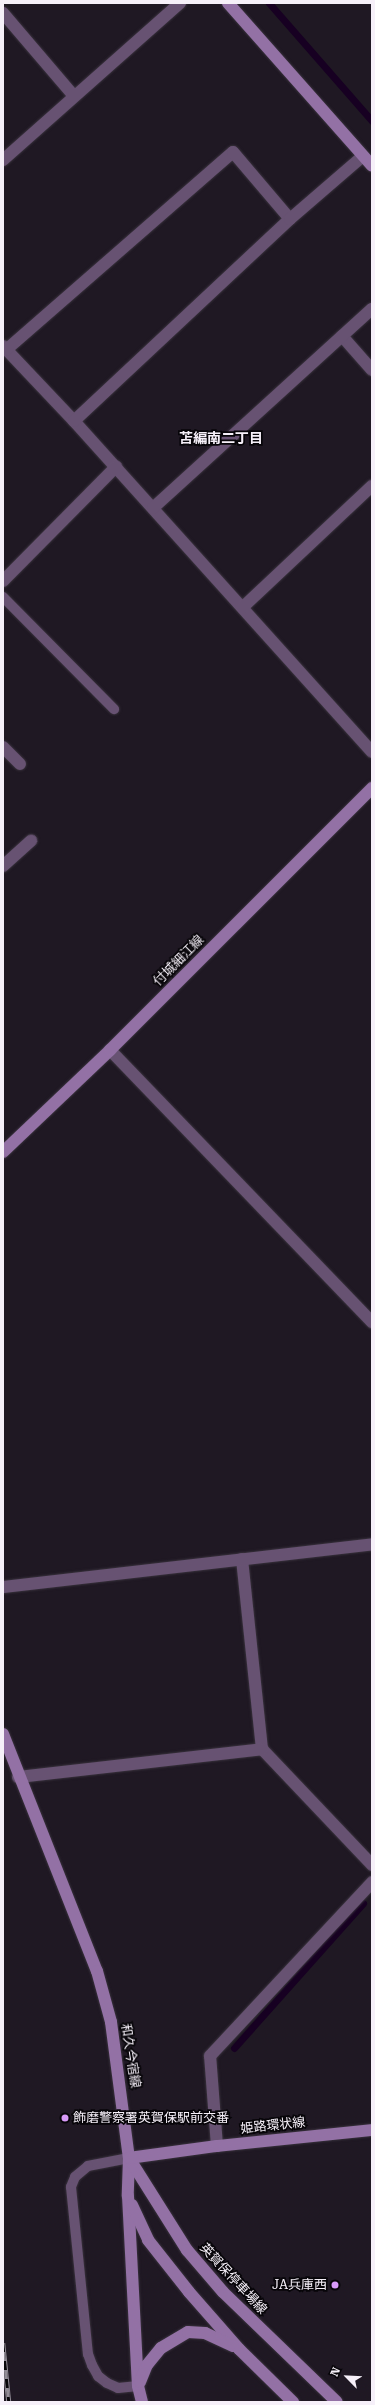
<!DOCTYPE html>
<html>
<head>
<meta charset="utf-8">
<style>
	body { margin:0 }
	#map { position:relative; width:375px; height:2405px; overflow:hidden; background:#1f1823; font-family:"Roboto Serif","Noto Sans JP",serif }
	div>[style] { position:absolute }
	.stream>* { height:7px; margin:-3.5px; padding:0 3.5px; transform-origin:3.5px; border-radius:3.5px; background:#170022 }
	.roads { filter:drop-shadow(0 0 1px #39323d) drop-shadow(0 0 1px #39323d) }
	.lane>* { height:10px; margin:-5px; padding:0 5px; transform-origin:5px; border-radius:5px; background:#675272 }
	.street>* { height:12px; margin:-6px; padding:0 6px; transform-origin:6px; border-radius:6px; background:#675272 }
	.secondary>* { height:12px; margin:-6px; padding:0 6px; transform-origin:6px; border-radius:6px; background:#9371a5 }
	.rail>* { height:4.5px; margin-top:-2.25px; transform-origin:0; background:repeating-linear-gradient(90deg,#070509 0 9px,#928c96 0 18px); box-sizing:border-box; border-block:1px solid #928c96 }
	.dots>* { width:11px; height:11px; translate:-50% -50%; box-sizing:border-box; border:2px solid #070509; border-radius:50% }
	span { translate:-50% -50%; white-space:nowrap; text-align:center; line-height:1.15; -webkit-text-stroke:3.5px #070509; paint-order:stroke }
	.street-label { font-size:13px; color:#f6f0f9 }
	.poi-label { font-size:13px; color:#f6f0f9 }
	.left { translate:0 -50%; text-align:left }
	.right { translate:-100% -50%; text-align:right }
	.neighbourhood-label { font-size:14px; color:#f6f0f9; font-weight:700 }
	.frame { position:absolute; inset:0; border:4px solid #f6f0f9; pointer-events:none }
	.north { position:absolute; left:327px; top:2357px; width:40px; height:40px; -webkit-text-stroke:3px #070509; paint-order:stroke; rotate:294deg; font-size:11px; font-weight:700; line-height:16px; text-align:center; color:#f6f0f9 }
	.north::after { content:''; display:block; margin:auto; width:14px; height:18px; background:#f6f0f9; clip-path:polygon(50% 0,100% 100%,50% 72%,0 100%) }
</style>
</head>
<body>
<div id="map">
	<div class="stream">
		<div style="left:269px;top:3px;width:157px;rotate:48.9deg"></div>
		<div style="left:234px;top:2048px;width:194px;rotate:-48.3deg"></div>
	</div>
	<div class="roads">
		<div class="lane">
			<div style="left:3px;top:597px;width:158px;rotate:45.3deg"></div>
			<div style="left:129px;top:2158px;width:42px;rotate:169deg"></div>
			<div style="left:88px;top:2166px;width:17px;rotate:140deg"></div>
			<div style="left:75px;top:2177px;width:11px;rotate:112deg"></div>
			<div style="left:71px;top:2187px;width:168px;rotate:84.2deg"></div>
			<div style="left:88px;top:2354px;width:12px;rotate:70deg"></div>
			<div style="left:92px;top:2365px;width:13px;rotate:61deg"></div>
			<div style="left:98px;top:2376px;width:11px;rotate:38deg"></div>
			<div style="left:107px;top:2383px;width:12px;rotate:24deg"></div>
			<div style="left:118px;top:2388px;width:20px;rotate:-6deg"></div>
		</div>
		<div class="street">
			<div style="left:3px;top:13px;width:109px;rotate:49.5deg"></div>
			<div style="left:3px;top:160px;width:237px;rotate:-41.6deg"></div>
			<div style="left:342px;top:336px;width:45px;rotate:48.6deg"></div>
			<div style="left:3px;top:346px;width:103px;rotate:46.6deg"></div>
			<div style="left:74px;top:421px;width:445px;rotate:48deg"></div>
			<div style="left:6px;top:350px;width:301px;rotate:-41.1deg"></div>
			<div style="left:233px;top:152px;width:88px;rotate:49.6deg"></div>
			<div style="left:74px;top:421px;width:296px;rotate:-43.1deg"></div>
			<div style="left:290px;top:219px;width:96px;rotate:-40.8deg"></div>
			<div style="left:153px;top:508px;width:296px;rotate:-42.3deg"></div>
			<div style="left:3px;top:581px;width:161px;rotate:-45.3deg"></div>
			<div style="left:243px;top:607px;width:177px;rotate:-43.2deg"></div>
			<div style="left:3px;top:747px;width:24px;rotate:45deg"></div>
			<div style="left:3px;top:866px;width:38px;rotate:-42deg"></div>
			<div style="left:110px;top:1050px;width:378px;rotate:46.1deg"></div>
			<div style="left:242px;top:1559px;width:191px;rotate:84deg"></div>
			<div style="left:262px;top:1749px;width:160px;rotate:46.5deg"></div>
			<div style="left:3px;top:1587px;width:371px;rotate:-6.6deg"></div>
			<div style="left:18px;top:1777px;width:246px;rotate:-6.5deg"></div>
			<div style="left:217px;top:2146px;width:90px;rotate:-94.4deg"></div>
			<div style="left:210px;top:2056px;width:238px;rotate:-47deg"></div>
		</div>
		<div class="secondary">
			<div style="left:228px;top:3px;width:217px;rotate:48.5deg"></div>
			<div style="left:3px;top:1152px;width:148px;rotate:-43.6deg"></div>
			<div style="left:110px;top:1050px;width:371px;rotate:-45deg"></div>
			<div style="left:3px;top:1734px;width:255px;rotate:68.4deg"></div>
			<div style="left:97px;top:1971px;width:53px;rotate:74.6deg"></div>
			<div style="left:111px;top:2022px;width:137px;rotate:82.5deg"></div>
			<div style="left:129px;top:2158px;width:38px;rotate:92deg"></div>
			<div style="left:128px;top:2196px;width:190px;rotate:87deg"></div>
			<div style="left:138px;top:2386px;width:16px;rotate:76deg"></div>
			<div style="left:129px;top:2158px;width:109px;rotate:57.8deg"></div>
			<div style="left:187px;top:2250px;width:55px;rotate:49.4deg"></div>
			<div style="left:223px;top:2292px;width:158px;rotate:44deg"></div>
			<div style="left:129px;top:2158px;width:89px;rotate:-7.8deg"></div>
			<div style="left:217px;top:2146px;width:156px;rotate:-5.9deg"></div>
			<div style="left:132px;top:2205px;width:38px;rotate:65deg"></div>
			<div style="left:148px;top:2240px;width:66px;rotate:51.7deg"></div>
			<div style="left:189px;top:2292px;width:76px;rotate:48.7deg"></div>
			<div style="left:239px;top:2349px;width:76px;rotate:44.5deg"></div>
			<div style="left:140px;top:2382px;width:18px;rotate:-68deg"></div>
			<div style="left:147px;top:2365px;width:22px;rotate:-51deg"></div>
			<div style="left:161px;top:2348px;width:31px;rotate:-31deg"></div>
			<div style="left:188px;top:2332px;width:17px;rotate:3deg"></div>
			<div style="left:205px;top:2333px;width:31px;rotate:25deg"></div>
		</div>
	</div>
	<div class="rail">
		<div style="left:3px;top:2343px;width:59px;rotate:84.2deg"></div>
	</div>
	<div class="dots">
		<div style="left:65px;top:2118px;background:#d89af8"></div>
		<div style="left:335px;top:2285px;background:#d89af8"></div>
	</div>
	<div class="street-label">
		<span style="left:179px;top:961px;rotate:-45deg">付城細江線</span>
		<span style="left:130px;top:2056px;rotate:81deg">和久今宿線</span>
		<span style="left:273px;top:2126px;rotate:-6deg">姫路環状線</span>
		<span style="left:233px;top:2279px;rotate:47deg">英賀保停車場線</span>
	</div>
	<div class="poi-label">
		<span class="left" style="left:73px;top:2118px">飾磨警察署英賀保駅前交番</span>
		<span class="right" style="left:327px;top:2285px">JA兵庫西</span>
	</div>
	<div class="neighbourhood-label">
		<span style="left:221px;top:438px">苫編南二丁目</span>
	</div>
	<div class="frame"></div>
	<div class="north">N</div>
</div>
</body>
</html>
